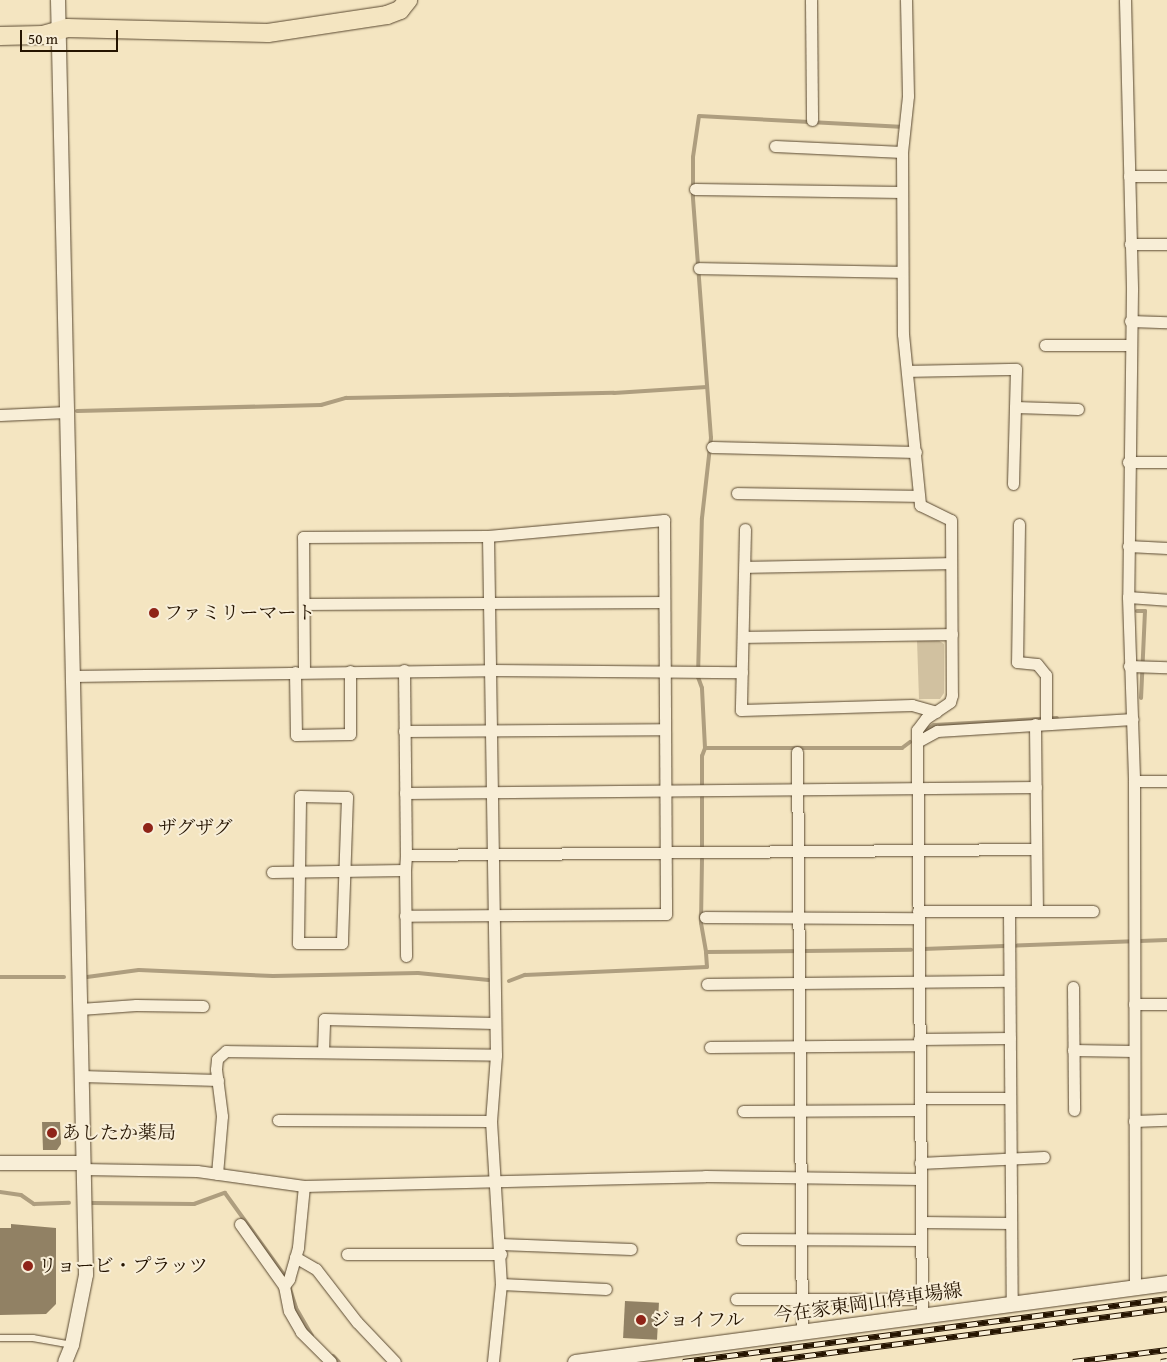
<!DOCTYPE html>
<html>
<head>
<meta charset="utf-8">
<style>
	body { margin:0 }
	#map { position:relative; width:1167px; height:1362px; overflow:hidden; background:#f4e5c1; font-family:"Gentium Book Plus","Noto Serif JP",serif }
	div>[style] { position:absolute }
	.green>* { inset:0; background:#d1c1a0 }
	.stream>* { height:4px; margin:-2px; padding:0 2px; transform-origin:2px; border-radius:2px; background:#ae9e7f }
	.building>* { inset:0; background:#918164; transform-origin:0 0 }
	.roads { filter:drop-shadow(0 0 1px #594830) drop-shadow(0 0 1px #594830) }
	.service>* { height:5.5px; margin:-2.75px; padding:0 2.75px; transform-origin:2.75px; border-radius:2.75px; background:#f8eed7 }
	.minor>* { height:11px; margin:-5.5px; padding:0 5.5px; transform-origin:5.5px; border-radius:5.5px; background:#f8eed7 }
	.tertiary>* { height:14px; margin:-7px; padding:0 7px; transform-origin:7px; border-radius:7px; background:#f8eed7 }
	.secondary>* { height:15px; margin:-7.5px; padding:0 7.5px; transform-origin:7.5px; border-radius:7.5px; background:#f8eed7 }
	.primary>* { height:18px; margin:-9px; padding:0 9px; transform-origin:9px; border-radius:9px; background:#f4e5c1 }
	.rail>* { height:5.5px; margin-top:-2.75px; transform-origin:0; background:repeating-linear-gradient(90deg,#f8eed7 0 11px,#251400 0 22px); box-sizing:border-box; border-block:1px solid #251400 }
	.dots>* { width:14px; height:14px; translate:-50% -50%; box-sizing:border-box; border:2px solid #f8eed7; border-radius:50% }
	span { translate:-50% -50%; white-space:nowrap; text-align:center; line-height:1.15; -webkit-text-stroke:4px #f8eed7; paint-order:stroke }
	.poi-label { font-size:19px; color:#251400 }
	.left { translate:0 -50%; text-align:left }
	.street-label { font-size:19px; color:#251400 }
	.scale { position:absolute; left:20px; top:30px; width:98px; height:22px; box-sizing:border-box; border:2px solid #251400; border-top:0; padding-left:6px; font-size:15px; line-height:18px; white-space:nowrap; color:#251400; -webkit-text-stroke:4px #f8eed7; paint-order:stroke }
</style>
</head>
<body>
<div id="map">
	<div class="green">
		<div style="clip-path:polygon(917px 640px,938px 640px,944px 644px,944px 693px,940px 699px,919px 699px)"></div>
	</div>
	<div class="stream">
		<div style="left:77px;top:411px;width:244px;rotate:-1.4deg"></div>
		<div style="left:321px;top:405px;width:26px;rotate:-16deg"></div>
		<div style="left:346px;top:398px;width:268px;rotate:-1.1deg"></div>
		<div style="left:614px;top:393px;width:93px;rotate:-3.7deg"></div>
		<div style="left:1137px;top:611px;width:8px"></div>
		<div style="left:1145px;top:611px;width:87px;rotate:92.6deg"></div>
		<div style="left:926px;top:730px;width:9px;rotate:-32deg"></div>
		<div style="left:934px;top:725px;width:123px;rotate:-3.3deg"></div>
		<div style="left:705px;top:748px;width:197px"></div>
		<div style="left:902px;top:748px;width:10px;rotate:-37deg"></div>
		<div style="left:702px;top:847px;width:91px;rotate:-90deg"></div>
		<div style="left:702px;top:756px;width:9px;rotate:-69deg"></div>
		<div style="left:705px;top:748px;width:60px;rotate:-92.9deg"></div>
		<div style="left:702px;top:688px;width:12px;rotate:-110deg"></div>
		<div style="left:698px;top:677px;width:159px;rotate:-88.6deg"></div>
		<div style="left:702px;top:518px;width:81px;rotate:-83.6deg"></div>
		<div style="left:711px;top:438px;width:243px;rotate:-94.3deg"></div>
		<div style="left:693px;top:196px;width:39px;rotate:-90deg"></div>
		<div style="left:693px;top:157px;width:41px;rotate:-81.7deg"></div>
		<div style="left:699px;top:116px;width:201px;rotate:3.1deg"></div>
		<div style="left:702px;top:859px;width:64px;rotate:90.9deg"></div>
		<div style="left:701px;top:923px;width:29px;rotate:80deg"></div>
		<div style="left:923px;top:949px;width:244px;rotate:-2.1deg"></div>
		<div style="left:0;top:977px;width:64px"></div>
		<div style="left:87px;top:977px;width:52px;rotate:-7.7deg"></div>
		<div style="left:139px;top:970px;width:134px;rotate:2.6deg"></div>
		<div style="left:273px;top:976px;width:145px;rotate:-1.2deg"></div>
		<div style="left:418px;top:973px;width:71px;rotate:5.6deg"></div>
		<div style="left:509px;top:981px;width:17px;rotate:-21deg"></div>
		<div style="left:525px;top:975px;width:182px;rotate:-2.5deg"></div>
		<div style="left:707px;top:967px;width:15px;rotate:-94deg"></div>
		<div style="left:706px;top:952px;width:205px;rotate:-0.6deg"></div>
		<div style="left:0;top:1192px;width:21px;rotate:8deg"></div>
		<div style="left:21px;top:1195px;width:16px;rotate:35deg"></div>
		<div style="left:34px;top:1204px;width:35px;rotate:-2deg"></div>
		<div style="left:92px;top:1203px;width:102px;rotate:0.6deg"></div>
		<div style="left:194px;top:1204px;width:33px;rotate:-20deg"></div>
		<div style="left:225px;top:1193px;width:106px;rotate:54.2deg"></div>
		<div style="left:289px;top:1286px;width:23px;rotate:72deg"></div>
		<div style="left:296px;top:1308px;width:32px;rotate:60deg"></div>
		<div style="left:333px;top:1356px;width:8px;rotate:45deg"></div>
	</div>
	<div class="building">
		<div style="clip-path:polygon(42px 1122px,60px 1122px,61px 1144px,57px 1150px,43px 1150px)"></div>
		<div style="clip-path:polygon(11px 1224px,56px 1228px,56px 1304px,46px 1314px,0 1315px,0 1228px,11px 1228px)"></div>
		<div style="left:625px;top:1301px;width:34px;height:37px;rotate:3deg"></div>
	</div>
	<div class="roads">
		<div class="service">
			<div style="left:0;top:1338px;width:33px"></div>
			<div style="left:33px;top:1338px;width:40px;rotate:10deg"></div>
		</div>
		<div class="minor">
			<div style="left:811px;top:0;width:120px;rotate:89.5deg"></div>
			<div style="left:906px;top:0;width:96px;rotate:88.8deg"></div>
			<div style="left:908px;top:96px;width:56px;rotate:96.1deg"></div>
			<div style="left:902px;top:152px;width:182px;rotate:89.7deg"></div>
			<div style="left:903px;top:334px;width:172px;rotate:84.3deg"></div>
			<div style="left:920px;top:505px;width:34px;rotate:26deg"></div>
			<div style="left:951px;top:520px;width:175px;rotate:89.7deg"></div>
			<div style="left:952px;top:695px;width:7px;rotate:106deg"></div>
			<div style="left:950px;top:702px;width:29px;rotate:146deg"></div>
			<div style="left:926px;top:718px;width:15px;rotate:127deg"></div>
			<div style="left:917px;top:730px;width:586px;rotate:89.51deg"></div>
			<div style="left:1125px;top:0;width:290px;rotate:88.6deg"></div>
			<div style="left:1132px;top:290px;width:307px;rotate:90.7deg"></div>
			<div style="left:1128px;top:597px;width:184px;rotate:88.1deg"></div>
			<div style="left:1134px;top:781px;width:506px;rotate:89.89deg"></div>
			<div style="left:775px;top:146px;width:127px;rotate:2.7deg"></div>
			<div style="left:1129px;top:176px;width:38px"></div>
			<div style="left:695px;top:189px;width:207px;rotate:0.8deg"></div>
			<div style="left:1130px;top:244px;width:37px"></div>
			<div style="left:699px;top:268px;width:203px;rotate:1.1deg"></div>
			<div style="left:1130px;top:321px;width:37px;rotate:2deg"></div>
			<div style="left:1045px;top:345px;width:84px"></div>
			<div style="left:908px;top:371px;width:108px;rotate:-1.1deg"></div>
			<div style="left:1016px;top:369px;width:115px;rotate:91.5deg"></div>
			<div style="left:1015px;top:407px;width:63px;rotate:1.8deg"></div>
			<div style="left:0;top:415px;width:66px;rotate:-2.6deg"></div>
			<div style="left:712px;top:447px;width:204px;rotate:1.4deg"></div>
			<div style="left:1128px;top:462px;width:39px"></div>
			<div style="left:737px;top:493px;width:182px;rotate:0.9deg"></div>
			<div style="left:1019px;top:524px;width:138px;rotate:90.8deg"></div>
			<div style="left:1017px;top:662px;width:20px;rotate:6deg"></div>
			<div style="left:1037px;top:664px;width:14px;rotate:51deg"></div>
			<div style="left:1046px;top:675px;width:49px;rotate:90deg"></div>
			<div style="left:745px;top:529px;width:181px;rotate:91.3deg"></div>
			<div style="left:741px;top:710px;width:171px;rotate:-1.7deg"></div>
			<div style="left:912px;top:705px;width:25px;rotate:16deg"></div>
			<div style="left:488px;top:536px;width:519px;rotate:89.12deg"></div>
			<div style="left:496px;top:1055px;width:66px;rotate:94.3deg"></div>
			<div style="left:491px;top:1121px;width:163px;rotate:86.5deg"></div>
			<div style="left:501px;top:1284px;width:78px;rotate:95.9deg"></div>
			<div style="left:1128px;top:546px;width:39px;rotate:3deg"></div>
			<div style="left:745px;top:567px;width:206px;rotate:-1.1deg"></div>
			<div style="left:1128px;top:597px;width:39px;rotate:4deg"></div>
			<div style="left:304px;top:604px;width:359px;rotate:-0.3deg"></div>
			<div style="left:743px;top:637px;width:209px;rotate:-0.8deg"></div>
			<div style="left:1129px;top:666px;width:38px;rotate:2deg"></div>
			<div style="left:404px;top:670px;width:185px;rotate:89.4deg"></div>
			<div style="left:304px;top:671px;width:134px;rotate:-90.4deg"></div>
			<div style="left:303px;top:537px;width:185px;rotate:-0.3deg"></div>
			<div style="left:488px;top:536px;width:177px;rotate:-5.2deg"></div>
			<div style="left:664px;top:520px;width:394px;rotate:89.7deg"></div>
			<div style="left:666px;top:914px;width:261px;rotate:179.6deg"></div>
			<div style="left:295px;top:672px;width:63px;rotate:89.1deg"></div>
			<div style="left:296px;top:735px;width:54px;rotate:-1.1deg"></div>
			<div style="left:350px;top:734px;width:63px;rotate:-90deg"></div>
			<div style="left:72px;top:676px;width:419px;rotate:-0.8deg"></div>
			<div style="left:491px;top:670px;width:251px;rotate:0.5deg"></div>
			<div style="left:1035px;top:724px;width:187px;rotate:89.4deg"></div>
			<div style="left:404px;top:731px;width:260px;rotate:-0.4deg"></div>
			<div style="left:917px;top:742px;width:23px;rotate:-29deg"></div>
			<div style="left:937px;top:731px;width:196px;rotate:-3.5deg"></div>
			<div style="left:797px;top:752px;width:580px;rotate:89.51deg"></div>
			<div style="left:1134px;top:781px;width:33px"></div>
			<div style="left:405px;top:793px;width:631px;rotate:-0.54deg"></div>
			<div style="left:300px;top:796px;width:47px;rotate:1.2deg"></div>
			<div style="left:347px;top:797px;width:146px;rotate:92deg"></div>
			<div style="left:342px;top:943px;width:44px;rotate:180deg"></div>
			<div style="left:298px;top:943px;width:147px;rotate:-89.2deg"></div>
			<div style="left:405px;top:870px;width:86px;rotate:89.3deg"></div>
			<div style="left:272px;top:872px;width:133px;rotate:-0.9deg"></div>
			<div style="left:405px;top:870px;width:15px;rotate:-86deg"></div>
			<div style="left:406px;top:855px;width:630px;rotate:-0.55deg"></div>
			<div style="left:918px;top:911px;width:175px"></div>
			<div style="left:1009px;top:911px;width:393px;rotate:89.6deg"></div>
			<div style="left:705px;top:917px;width:213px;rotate:0.3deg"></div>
			<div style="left:707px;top:984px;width:302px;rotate:-0.6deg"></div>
			<div style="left:1073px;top:987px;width:123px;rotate:89.5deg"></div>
			<div style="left:1134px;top:1004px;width:33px"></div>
			<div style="left:80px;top:1009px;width:56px;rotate:-4.1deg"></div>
			<div style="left:136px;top:1005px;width:67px;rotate:0.9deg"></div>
			<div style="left:919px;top:1039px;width:91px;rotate:-0.6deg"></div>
			<div style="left:710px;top:1047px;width:209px;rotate:-0.5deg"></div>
			<div style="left:1073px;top:1050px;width:61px;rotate:0.9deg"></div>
			<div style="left:323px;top:1052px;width:33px;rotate:-88deg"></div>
			<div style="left:324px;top:1019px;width:171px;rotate:1.3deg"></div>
			<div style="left:81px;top:1076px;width:137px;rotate:1.7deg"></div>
			<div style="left:920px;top:1098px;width:90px"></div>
			<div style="left:743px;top:1111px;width:177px;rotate:-0.3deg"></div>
			<div style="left:278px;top:1120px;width:213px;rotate:0.3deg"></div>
			<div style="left:1134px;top:1121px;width:33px;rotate:-2deg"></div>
			<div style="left:920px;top:1163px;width:124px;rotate:-2.8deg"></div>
			<div style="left:82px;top:1169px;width:115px;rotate:1deg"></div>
			<div style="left:197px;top:1171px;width:108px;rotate:8deg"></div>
			<div style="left:304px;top:1186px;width:401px;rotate:-1.4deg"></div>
			<div style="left:705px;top:1176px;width:215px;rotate:0.8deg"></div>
			<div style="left:217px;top:1174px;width:58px;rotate:-85.1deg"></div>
			<div style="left:222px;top:1116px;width:47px;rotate:-97.3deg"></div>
			<div style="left:216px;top:1069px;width:10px;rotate:-84deg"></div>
			<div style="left:217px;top:1059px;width:12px;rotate:-42deg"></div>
			<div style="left:226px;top:1051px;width:270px;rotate:0.8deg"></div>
			<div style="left:921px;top:1222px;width:90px;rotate:0.6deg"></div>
			<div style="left:240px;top:1224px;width:76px;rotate:54.6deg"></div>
			<div style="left:284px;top:1286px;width:25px;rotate:79deg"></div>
			<div style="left:289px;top:1311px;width:24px;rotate:60deg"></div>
			<div style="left:301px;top:1332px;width:42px;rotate:45deg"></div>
			<div style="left:742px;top:1239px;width:178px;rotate:0.3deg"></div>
			<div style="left:500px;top:1244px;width:131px;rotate:2.2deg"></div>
			<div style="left:347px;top:1254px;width:154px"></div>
			<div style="left:295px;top:1257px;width:24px;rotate:30deg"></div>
			<div style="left:316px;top:1269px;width:67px;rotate:52.3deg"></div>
			<div style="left:357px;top:1322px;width:55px;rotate:46.5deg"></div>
			<div style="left:501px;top:1284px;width:105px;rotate:2.7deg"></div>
			<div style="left:284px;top:1286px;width:9px;rotate:-54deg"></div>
			<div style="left:289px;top:1279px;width:33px;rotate:-74deg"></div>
			<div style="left:298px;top:1247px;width:61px;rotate:-84.4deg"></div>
			<div style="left:736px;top:1299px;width:185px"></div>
		</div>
		<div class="tertiary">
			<div style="left:58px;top:0;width:1275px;rotate:88.74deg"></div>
			<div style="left:86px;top:1275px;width:71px;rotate:101.3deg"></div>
			<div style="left:72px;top:1345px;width:18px;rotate:112deg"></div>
			<div style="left:0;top:1163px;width:81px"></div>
		</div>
		<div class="secondary">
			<div style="left:575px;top:1362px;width:597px;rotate:-7.6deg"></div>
		</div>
		<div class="primary">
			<div style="left:0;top:36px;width:43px;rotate:-1.3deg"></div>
			<div style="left:43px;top:35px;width:25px;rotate:-16deg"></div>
			<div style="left:67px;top:28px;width:201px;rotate:1.4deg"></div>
			<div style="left:268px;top:33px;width:120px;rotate:-8.6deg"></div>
			<div style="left:387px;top:15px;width:14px;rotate:-21deg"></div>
			<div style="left:400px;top:10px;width:13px;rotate:-51deg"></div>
		</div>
	</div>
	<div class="rail">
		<div style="left:683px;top:1362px;width:488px;rotate:-7.4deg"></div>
		<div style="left:761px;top:1362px;width:409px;rotate:-7.4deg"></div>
		<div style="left:1073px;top:1362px;width:95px;rotate:-7.3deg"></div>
		<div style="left:1161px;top:1362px;width:6px;rotate:-9deg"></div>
	</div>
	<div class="dots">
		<div style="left:154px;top:613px;background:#8f2418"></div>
		<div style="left:148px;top:828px;background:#8f2418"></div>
		<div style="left:52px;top:1133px;background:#8f2418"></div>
		<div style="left:28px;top:1266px;background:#8f2418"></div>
		<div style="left:641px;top:1320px;background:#8f2418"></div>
	</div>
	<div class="poi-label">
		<span class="left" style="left:164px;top:613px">ファミリーマート</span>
		<span class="left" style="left:158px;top:828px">ザグザグ</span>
		<span class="left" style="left:62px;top:1133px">あしたか薬局</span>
		<span class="left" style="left:38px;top:1266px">リョービ・プラッツ</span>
		<span class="left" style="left:651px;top:1320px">ジョイフル</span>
	</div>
	<div class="street-label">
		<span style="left:868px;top:1303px;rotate:-8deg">今在家東岡山停車場線</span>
	</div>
	<div class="scale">50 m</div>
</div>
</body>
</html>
